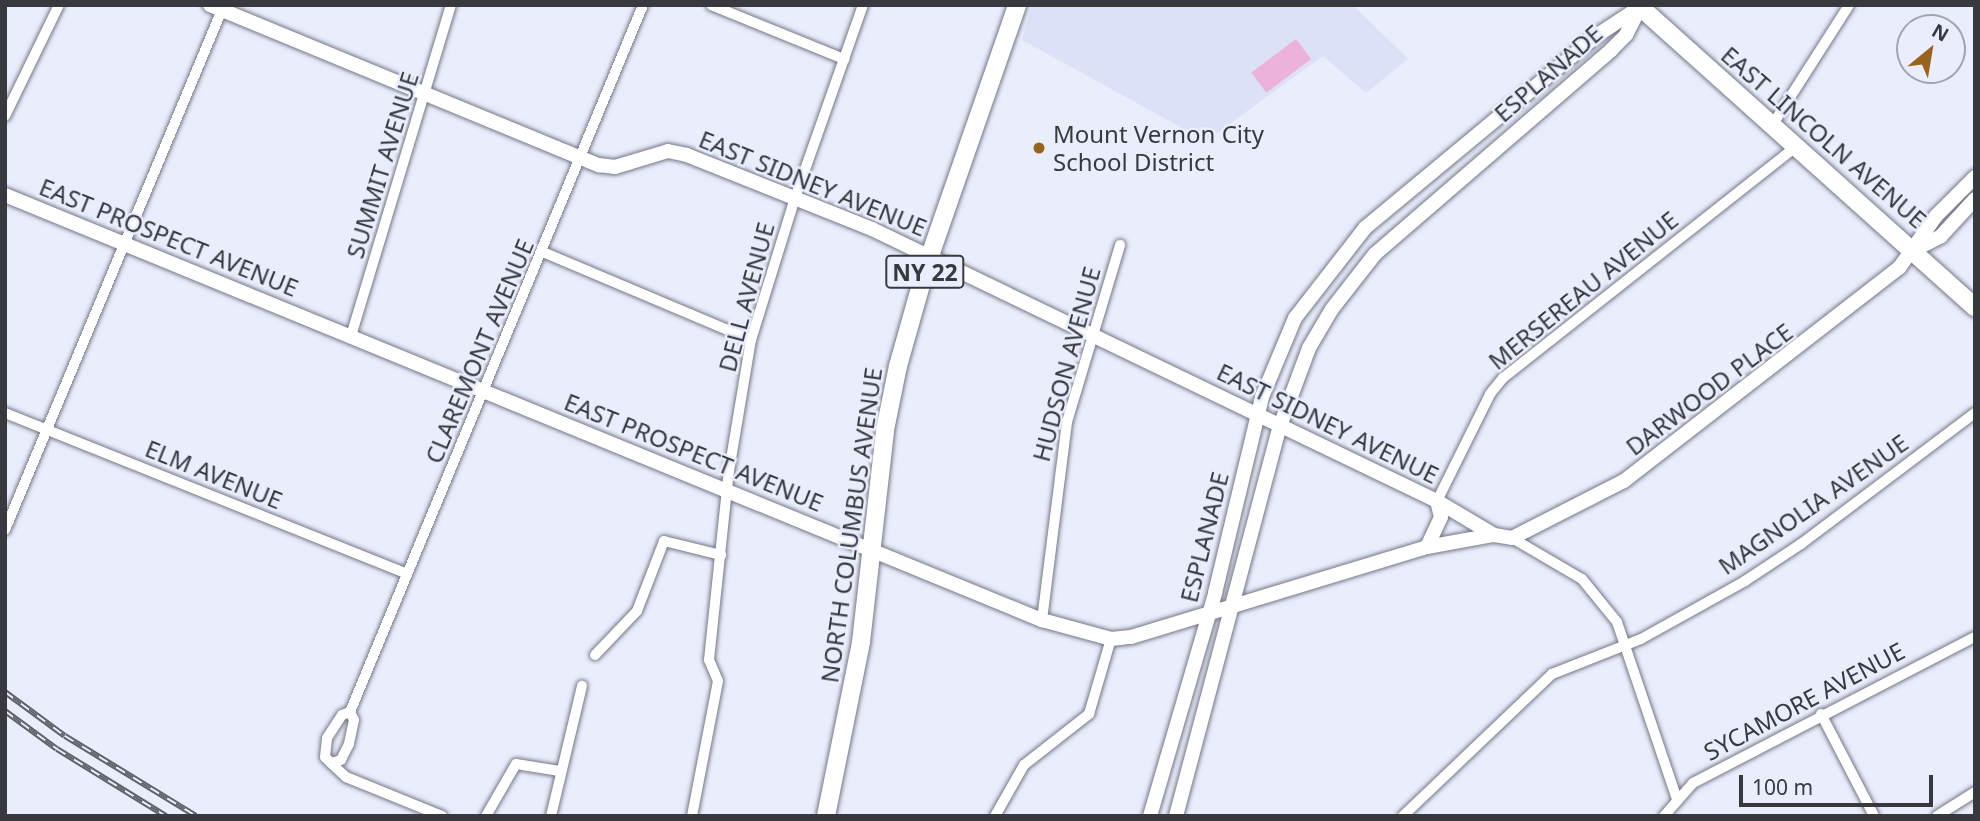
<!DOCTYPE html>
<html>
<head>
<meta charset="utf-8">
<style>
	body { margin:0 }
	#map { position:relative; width:1980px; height:821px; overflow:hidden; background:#e9edfc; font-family:"Noto Sans",sans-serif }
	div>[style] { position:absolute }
	.built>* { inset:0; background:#dce1f8 }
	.green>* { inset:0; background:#ecb2db; transform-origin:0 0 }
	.roads { filter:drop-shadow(0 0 2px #747785) drop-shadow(0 0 2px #747785) }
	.minor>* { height:10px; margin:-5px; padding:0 5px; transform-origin:5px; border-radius:5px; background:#fff }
	.tertiary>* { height:14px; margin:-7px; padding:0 7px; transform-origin:7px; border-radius:7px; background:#fff }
	.primary>* { height:18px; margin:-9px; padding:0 9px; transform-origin:9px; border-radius:9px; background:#fff }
	.rail>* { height:6px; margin-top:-3px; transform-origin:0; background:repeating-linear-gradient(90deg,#e9edfc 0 10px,#60626a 0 20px); box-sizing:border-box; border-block:2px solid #60626a }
	.dots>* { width:19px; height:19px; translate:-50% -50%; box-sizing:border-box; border:4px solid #e9edfc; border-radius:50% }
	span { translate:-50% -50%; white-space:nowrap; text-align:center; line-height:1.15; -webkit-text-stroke:5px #e9edfc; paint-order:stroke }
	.shield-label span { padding:2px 5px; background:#e9edfc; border:2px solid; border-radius:5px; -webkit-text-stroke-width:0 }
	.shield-label { font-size:23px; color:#38393f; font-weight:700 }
	.street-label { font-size:24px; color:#38393f }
	.poi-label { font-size:24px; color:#38393f }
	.left { translate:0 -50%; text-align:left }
	.frame { position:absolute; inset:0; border:7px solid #38393f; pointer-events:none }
	.north { position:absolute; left:1896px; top:14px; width:70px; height:70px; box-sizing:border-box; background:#e9edfc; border:2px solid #a2a5b0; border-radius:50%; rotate:30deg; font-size:19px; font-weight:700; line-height:28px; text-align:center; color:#38393f }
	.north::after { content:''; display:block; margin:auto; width:24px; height:32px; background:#98631b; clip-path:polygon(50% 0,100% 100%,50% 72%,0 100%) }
	.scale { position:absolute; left:1739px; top:775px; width:194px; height:32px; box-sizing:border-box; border:4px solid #38393f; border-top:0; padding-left:9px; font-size:21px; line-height:24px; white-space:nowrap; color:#38393f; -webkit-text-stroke:5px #e9edfc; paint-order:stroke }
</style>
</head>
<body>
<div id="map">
	<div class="built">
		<div style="clip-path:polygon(1032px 5px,1353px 5px,1408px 59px,1366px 93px,1323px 56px,1206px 141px,1022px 40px)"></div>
	</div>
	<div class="green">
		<div style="left:1296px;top:39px;width:25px;height:56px;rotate:53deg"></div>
	</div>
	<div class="roads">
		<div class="minor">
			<div style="left:711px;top:5px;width:144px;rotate:22.1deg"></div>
			<div style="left:5px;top:116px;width:123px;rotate:-64.1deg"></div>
			<div style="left:1773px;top:124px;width:141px;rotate:-57.4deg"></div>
			<div style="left:543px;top:252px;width:226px;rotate:22.9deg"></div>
			<div style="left:351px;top:336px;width:346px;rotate:-73.2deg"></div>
			<div style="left:5px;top:413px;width:433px;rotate:21.8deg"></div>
			<div style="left:1437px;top:501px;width:119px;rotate:-63.6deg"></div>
			<div style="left:1490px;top:394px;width:21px;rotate:-51deg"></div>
			<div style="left:1503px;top:378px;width:375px;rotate:-38.3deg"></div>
			<div style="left:5px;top:530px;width:569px;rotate:-67.36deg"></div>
			<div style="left:1512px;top:538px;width:81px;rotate:30.4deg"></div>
			<div style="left:1582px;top:579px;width:55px;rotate:50.9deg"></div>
			<div style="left:1617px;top:622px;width:187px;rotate:71.3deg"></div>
			<div style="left:1042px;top:620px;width:200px;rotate:-82.8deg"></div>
			<div style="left:1067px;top:422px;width:185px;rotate:-73.3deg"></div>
			<div style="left:595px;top:655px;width:61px;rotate:-46.3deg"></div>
			<div style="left:637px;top:611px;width:75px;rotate:-68.9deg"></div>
			<div style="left:664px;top:541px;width:59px;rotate:13.8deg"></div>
			<div style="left:350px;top:712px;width:9px;rotate:63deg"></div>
			<div style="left:354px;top:720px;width:25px;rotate:102deg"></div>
			<div style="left:349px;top:744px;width:18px;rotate:117deg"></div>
			<div style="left:341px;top:760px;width:10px;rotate:163deg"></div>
			<div style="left:331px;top:763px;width:8px;rotate:-135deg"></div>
			<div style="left:325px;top:757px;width:19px;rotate:-84deg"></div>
			<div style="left:327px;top:738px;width:27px;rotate:-57deg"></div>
			<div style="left:342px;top:715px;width:9px;rotate:-21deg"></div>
			<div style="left:350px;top:712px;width:765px;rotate:-67.49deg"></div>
			<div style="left:1821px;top:714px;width:115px;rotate:62.5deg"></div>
			<div style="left:331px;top:763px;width:21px;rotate:43deg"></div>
			<div style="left:346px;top:777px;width:104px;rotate:22.1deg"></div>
			<div style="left:486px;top:816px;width:60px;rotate:-60deg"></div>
			<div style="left:516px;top:764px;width:44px;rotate:9.2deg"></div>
			<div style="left:551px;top:816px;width:134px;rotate:-76.6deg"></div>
			<div style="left:692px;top:816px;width:137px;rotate:-79.1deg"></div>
			<div style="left:718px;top:681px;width:23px;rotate:-113deg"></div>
			<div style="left:709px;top:660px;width:190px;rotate:-84deg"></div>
			<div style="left:729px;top:471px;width:133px;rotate:-80.5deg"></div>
			<div style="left:751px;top:340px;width:149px;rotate:-72.8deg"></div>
			<div style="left:795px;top:198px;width:205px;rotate:-70.6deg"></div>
			<div style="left:995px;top:816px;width:59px;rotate:-60.4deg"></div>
			<div style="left:1024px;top:765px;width:83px;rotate:-38.1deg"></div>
			<div style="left:1089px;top:714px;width:78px;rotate:-73.7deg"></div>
			<div style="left:1403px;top:816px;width:206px;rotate:-43.6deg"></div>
			<div style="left:1552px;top:674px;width:96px;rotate:-21.5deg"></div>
			<div style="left:1641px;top:639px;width:119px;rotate:-29.1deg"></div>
			<div style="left:1745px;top:581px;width:67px;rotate:-33.5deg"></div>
			<div style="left:1801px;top:544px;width:218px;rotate:-37deg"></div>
			<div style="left:1664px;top:816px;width:44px;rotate:-48.7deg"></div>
			<div style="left:1693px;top:783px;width:318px;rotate:-27.4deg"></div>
			<div style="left:1937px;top:816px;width:45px;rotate:-32.3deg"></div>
		</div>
		<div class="tertiary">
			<div style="left:210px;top:5px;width:421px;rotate:22.4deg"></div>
			<div style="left:599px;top:165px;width:16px;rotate:7deg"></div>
			<div style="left:615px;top:167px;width:55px;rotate:-16.8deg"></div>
			<div style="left:668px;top:151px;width:19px;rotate:12deg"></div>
			<div style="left:687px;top:155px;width:199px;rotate:21.8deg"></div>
			<div style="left:872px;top:229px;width:627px;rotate:25.71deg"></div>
			<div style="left:1437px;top:501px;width:66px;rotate:30.8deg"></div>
			<div style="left:5px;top:195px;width:1121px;rotate:22.29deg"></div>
			<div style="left:1042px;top:620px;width:72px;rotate:15.4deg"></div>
			<div style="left:1111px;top:639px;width:20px;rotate:-6deg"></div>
			<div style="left:1131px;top:637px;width:309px;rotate:-16.9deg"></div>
			<div style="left:1427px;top:547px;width:68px;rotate:-10.2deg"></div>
			<div style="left:1494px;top:535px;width:18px;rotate:9deg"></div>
			<div style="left:1512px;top:538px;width:126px;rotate:-27deg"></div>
			<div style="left:1624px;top:481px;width:348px;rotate:-37.8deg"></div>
			<div style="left:1899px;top:268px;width:64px;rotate:-54.6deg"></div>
			<div style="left:1936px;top:216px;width:55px;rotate:-45deg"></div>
			<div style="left:1916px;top:249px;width:28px;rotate:-27deg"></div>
			<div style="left:1941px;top:236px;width:50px;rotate:-47.4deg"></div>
			<div style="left:1427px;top:547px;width:33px;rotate:-65deg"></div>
			<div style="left:1441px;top:517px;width:16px;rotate:-104deg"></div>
			<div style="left:1150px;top:816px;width:232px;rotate:-73.7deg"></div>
			<div style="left:1215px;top:593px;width:202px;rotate:-76.5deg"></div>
			<div style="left:1262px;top:397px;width:86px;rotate:-67.3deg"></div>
			<div style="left:1295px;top:318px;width:114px;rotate:-52.1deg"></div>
			<div style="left:1365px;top:228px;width:300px;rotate:-39.7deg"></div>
			<div style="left:1596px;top:36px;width:53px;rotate:-33.4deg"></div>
			<div style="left:1176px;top:816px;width:404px;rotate:-75.1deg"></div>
			<div style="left:1280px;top:426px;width:83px;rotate:-69.6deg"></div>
			<div style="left:1309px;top:348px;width:45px;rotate:-59.5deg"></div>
			<div style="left:1332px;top:309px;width:70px;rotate:-52deg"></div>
			<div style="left:1375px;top:254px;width:312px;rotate:-40.8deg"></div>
			<div style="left:1611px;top:50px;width:21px;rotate:-45deg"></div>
			<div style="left:1626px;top:35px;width:29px;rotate:-63deg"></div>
		</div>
		<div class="primary">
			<div style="left:1638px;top:5px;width:453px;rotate:41.9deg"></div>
			<div style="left:826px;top:816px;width:177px;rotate:-78.6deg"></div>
			<div style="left:861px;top:642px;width:213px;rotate:-83.5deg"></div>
			<div style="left:885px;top:430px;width:65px;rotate:-78.5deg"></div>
			<div style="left:898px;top:366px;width:103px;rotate:-74.2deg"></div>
			<div style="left:926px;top:267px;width:277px;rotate:-70.8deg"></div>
		</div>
	</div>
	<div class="rail">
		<div style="left:5px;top:692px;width:74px;rotate:36.3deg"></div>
		<div style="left:65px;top:736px;width:153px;rotate:31.4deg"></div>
		<div style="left:5px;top:711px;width:64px;rotate:36.2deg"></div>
		<div style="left:57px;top:749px;width:128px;rotate:31.6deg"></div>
	</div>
	<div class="dots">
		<div style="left:1039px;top:148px;background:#98631b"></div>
	</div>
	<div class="shield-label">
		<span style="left:925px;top:272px">NY 22</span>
	</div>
	<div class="street-label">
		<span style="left:1548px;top:73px;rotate:-41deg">ESPLANADE</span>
		<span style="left:1824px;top:137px;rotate:41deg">EAST LINCOLN AVENUE</span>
		<span style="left:382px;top:165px;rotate:-73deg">SUMMIT AVENUE</span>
		<span style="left:813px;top:183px;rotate:22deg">EAST SIDNEY AVENUE</span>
		<span style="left:169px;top:237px;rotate:22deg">EAST PROSPECT AVENUE</span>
		<span style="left:1583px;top:290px;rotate:-39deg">MERSEREAU AVENUE</span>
		<span style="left:746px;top:297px;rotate:-75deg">DELL AVENUE</span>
		<span style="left:479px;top:351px;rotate:-67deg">CLAREMONT AVENUE</span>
		<span style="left:1066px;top:364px;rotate:-75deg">HUDSON AVENUE</span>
		<span style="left:1709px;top:389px;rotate:-37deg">DARWOOD PLACE</span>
		<span style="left:1328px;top:423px;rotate:26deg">EAST SIDNEY AVENUE</span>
		<span style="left:694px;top:452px;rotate:22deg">EAST PROSPECT AVENUE</span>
		<span style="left:214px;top:474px;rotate:22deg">ELM AVENUE</span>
		<span style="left:1813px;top:504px;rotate:-35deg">MAGNOLIA AVENUE</span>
		<span style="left:851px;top:525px;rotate:-82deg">NORTH COLUMBUS AVENUE</span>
		<span style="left:1204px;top:537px;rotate:-76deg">ESPLANADE</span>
		<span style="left:1804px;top:701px;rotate:-28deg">SYCAMORE AVENUE</span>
	</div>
	<div class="poi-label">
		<span class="left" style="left:1053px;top:148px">Mount Vernon City<br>School District</span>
	</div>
	<div class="frame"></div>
	<div class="north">N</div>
	<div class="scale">100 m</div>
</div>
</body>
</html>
